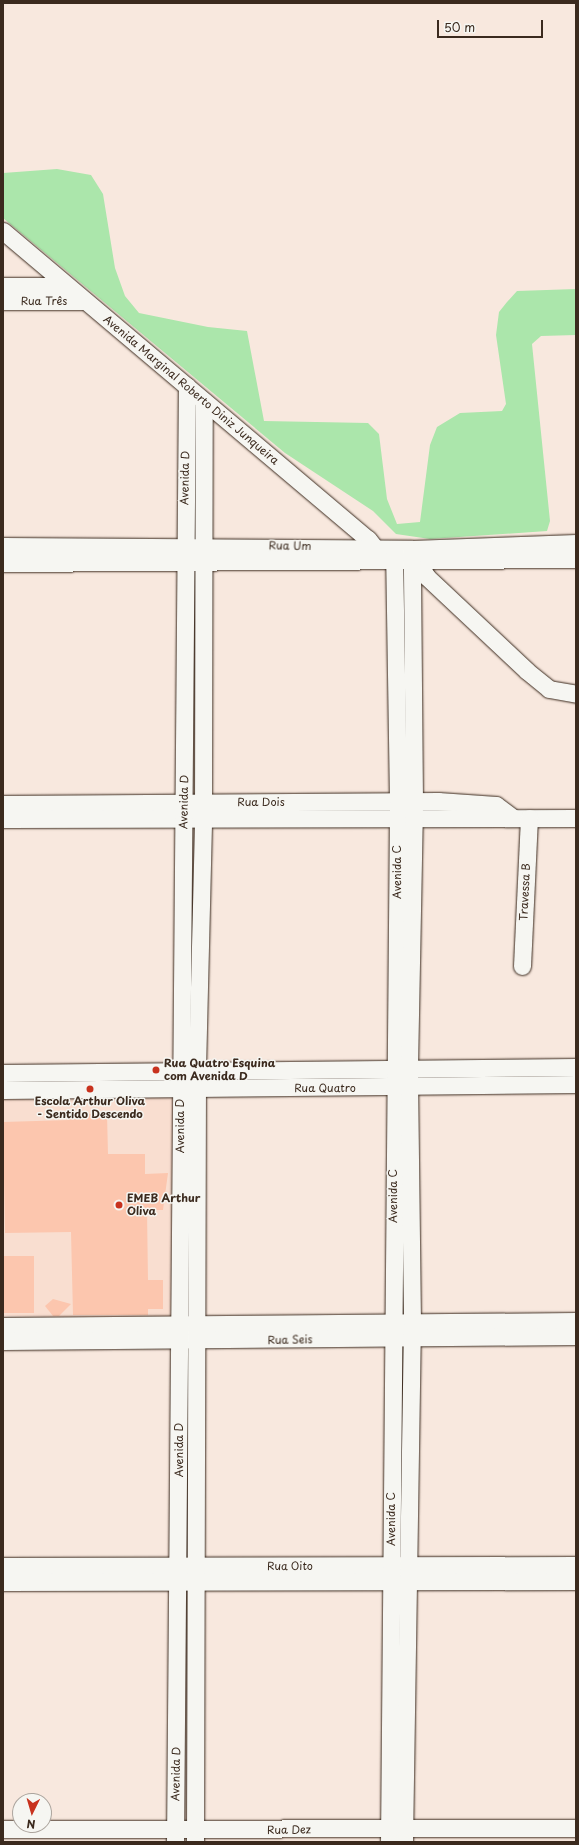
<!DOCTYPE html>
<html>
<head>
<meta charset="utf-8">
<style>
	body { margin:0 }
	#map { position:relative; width:579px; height:1845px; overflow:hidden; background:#f8e8de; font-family:"Playpen Sans",sans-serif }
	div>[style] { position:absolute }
	.built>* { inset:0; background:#f9ded0; transform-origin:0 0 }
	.green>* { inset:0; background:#abe6ab }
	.building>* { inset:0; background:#fcc6ae; transform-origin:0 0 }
	.roads { filter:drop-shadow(0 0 1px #3b2a1e) drop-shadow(0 0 1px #3b2a1e) }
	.minor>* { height:17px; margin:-8.5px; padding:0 8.5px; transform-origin:8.5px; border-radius:8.5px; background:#f6f6f2 }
	.dots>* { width:11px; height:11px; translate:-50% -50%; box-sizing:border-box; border:2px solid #f6f6f2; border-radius:50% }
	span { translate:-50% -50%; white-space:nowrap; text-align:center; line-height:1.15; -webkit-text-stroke:3px #f6f6f2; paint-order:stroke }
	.street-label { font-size:11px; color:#3b2a1e }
	.poi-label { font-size:11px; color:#3b2a1e; font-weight:700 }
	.left { translate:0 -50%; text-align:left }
	.frame { position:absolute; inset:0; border:4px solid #3b2a1e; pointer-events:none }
	.north { position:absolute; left:12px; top:1793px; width:40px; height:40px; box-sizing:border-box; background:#f6f6f2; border:1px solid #aba49d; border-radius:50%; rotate:185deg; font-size:11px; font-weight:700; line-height:16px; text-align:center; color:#3b2a1e }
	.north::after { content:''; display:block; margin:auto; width:14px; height:18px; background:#c8321e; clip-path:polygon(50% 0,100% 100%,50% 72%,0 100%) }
	.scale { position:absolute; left:437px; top:20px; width:106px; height:18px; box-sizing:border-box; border:2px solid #3b2a1e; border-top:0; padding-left:5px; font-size:12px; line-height:14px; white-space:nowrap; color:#3b2a1e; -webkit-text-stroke:3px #f6f6f2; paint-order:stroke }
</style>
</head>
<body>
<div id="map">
	<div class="built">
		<div style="left:178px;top:1090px;width:229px;height:175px;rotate:91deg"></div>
	</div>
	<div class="green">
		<div style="clip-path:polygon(57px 169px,91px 175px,103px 194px,115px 268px,125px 296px,139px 313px,208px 327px,247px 331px,264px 421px,368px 423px,379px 434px,387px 499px,397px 524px,420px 522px,430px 445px,437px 427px,460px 413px,502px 411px,506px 404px,496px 335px,499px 312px,507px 302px,517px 291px,576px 289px,576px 335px,541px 336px,532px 344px,550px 521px,547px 531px,430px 539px,396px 534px,373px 511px,285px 453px,3px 218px,3px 173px)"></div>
	</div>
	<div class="building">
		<div style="clip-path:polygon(69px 1114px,107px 1114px,108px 1154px,145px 1154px,145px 1174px,168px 1173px,163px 1210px,147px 1210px,148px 1280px,163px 1280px,163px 1309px,148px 1309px,148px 1315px,73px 1315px,71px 1232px,5px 1233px,3px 1122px,69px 1120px)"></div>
		<div style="left:3px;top:1256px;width:31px;height:57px"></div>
		<div style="clip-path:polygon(53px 1299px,71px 1304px,59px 1316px,53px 1316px,45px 1306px)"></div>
	</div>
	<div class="roads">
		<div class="minor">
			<div style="left:3px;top:231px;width:478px;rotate:40.2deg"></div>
			<div style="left:368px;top:539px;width:18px;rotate:52deg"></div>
			<div style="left:3px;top:286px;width:64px"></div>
			<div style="left:3px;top:301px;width:82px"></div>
			<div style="left:3px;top:546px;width:409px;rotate:0.4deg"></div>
			<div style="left:412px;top:549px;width:164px;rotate:-2.1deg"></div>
			<div style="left:418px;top:553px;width:9px;rotate:90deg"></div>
			<div style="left:418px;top:562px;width:17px;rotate:59deg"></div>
			<div style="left:427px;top:577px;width:137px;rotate:43.2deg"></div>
			<div style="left:527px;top:671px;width:28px;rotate:39deg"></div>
			<div style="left:549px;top:689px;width:27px;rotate:10deg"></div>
			<div style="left:3px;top:563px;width:573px;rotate:-0.4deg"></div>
			<div style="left:3px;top:804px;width:435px;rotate:-0.4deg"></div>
			<div style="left:438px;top:801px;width:58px;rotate:3.9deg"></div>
			<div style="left:496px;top:805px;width:21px;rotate:37deg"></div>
			<div style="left:3px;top:819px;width:573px;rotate:-0.1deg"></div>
			<div style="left:522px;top:966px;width:148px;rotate:-87.3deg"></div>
			<div style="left:3px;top:1073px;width:573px;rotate:-0.6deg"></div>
			<div style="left:3px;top:1090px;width:573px;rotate:-0.6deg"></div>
			<div style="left:3px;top:1326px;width:573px;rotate:-0.5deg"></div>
			<div style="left:3px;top:1341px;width:573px;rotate:-0.5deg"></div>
			<div style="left:3px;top:1566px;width:573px;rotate:-0.1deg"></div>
			<div style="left:3px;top:1582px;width:573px;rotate:-0.1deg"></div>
			<div style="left:3px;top:1829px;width:573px;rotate:-0.1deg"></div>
			<div style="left:175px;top:1842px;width:1456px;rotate:-89.53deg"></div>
			<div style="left:195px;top:1842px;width:773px;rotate:-89.85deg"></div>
			<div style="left:197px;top:1069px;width:250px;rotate:-88.6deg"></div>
			<div style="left:203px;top:819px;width:418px;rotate:-89.9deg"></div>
			<div style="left:389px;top:1842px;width:1041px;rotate:-89.5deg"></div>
			<div style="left:398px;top:801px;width:252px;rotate:-90.9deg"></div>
			<div style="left:404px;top:1842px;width:519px;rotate:-89.12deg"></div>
			<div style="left:412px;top:1323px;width:256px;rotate:-90.7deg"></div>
			<div style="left:409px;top:1067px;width:266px;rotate:-88.9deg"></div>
			<div style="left:414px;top:801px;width:252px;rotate:-90.5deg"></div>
		</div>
	</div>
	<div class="dots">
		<div style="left:156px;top:1070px;background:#c8321e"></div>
		<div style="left:90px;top:1089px;background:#c8321e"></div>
		<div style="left:119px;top:1205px;background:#c8321e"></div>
	</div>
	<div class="street-label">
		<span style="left:44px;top:301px">Rua Três</span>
		<span style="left:191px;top:390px;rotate:40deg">Avenida Marginal Roberto Diniz Junqueira</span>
		<span style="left:185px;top:478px;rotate:-89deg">Avenida D</span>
		<span style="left:290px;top:546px;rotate:1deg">Rua Um</span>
		<span style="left:184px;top:802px;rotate:-89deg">Avenida D</span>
		<span style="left:261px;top:802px">Rua Dois</span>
		<span style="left:397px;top:872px;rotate:-90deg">Avenida C</span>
		<span style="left:525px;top:892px;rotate:-87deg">Travessa B</span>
		<span style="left:325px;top:1088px">Rua Quatro</span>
		<span style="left:180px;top:1126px;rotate:-90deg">Avenida D</span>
		<span style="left:393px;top:1196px;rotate:-90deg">Avenida C</span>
		<span style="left:290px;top:1340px;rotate:-1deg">Rua Seis</span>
		<span style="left:179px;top:1450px;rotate:-90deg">Avenida D</span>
		<span style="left:391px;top:1519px;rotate:-90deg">Avenida C</span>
		<span style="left:290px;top:1566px">Rua Oito</span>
		<span style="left:176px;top:1774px;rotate:-89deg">Avenida D</span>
		<span style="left:289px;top:1830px;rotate:-1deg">Rua Dez</span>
	</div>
	<div class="poi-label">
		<span class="left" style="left:164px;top:1070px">Rua Quatro Esquina<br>com Avenida D</span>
		<span style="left:90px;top:1108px">Escola Arthur Oliva<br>- Sentido Descendo</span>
		<span class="left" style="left:127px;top:1205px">EMEB Arthur<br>Oliva</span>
	</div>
	<div class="frame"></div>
	<div class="north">N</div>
	<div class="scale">50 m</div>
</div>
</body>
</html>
